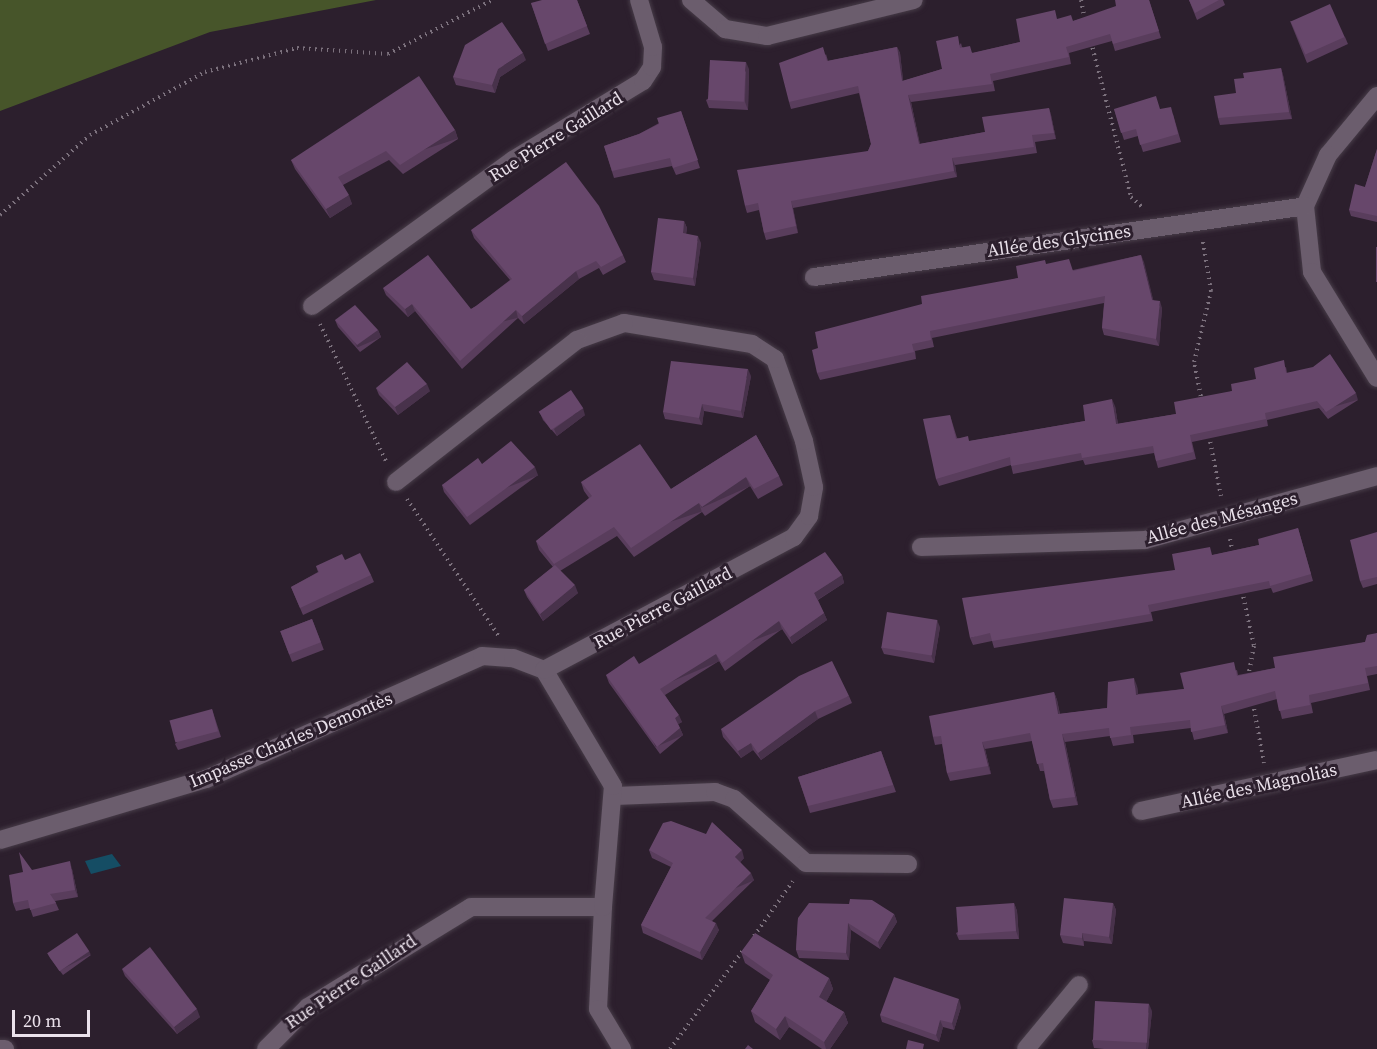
<!DOCTYPE html>
<html>
<head>
<meta charset="utf-8">
<style>
	body { margin:0 }
	#map { position:relative; width:1377px; height:1049px; overflow:hidden; background:#2c1f2d; font-family:"Source Serif 4",serif }
	div>[style] { position:absolute }
	.forest>* { inset:0; background:#47552a }
	.water>* { inset:0; background:#154d64 }
	.path>* { height:4px; margin-top:-2px; transform-origin:0; background:repeating-linear-gradient(90deg,#7c717d 0 1.5px,transparent 0 6px) }
	.roads { filter:drop-shadow(0 0 2px #473c48) drop-shadow(0 0 2px #473c48) }
	.minor>* { height:18px; margin:-9px; padding:0 9px; transform-origin:9px; border-radius:9px; background:#6b5d6d }
	.tertiary>* { height:18px; margin:-9px; padding:0 9px; transform-origin:9px; border-radius:9px; background:#6b5d6d }
	.wall>* { inset:0; background:#593d5c; transform-origin:0 0 }
	.shaded-wall>* { inset:0; background:#48324b; transform-origin:0 0 }
	.building>* { inset:0; background:#67476b; transform-origin:0 0 }
	span { translate:-50% -50%; white-space:nowrap; text-align:center; line-height:1.15; -webkit-text-stroke:6px #2c1f2d; paint-order:stroke }
	.street-label { font-size:18px; color:#eae1eb }
	.scale { position:absolute; left:12px; top:1010px; width:78px; height:27px; box-sizing:border-box; border:3px solid #eae1eb; border-top:0; padding-left:8px; font-size:18px; line-height:21px; white-space:nowrap; color:#eae1eb; -webkit-text-stroke:4px #2c1f2d; paint-order:stroke }
</style>
</head>
<body>
<div id="map">
	<div class="forest">
		<div style="clip-path:polygon(0 0,376px 0,210px 32px,0 111px)"></div>
	</div>
	<div class="water">
		<div style="clip-path:polygon(112px 854px,121px 866px,91px 874px,85px 861px)"></div>
	</div>
	<div class="path">
		<div style="left:1081px;top:0;width:20px;rotate:79deg"></div>
		<div style="left:1091px;top:42px;width:160px;rotate:75.5deg"></div>
		<div style="left:1131px;top:197px;width:15px;rotate:42deg"></div>
		<div style="left:0;top:215px;width:120px;rotate:-41.6deg"></div>
		<div style="left:90px;top:135px;width:131px;rotate:-28.7deg"></div>
		<div style="left:205px;top:72px;width:95px;rotate:-14.6deg"></div>
		<div style="left:297px;top:48px;width:91px;rotate:3.8deg"></div>
		<div style="left:388px;top:54px;width:117px;rotate:-27.4deg"></div>
		<div style="left:320px;top:324px;width:154px;rotate:64.3deg"></div>
		<div style="left:1202px;top:402px;width:41px;rotate:-101.3deg"></div>
		<div style="left:1194px;top:362px;width:73px;rotate:-76.5deg"></div>
		<div style="left:1211px;top:291px;width:50px;rotate:-99.3deg"></div>
		<div style="left:1209px;top:436px;width:61px;rotate:78.7deg"></div>
		<div style="left:407px;top:499px;width:164px;rotate:56.2deg"></div>
		<div style="left:1230px;top:539px;width:16px;rotate:79deg"></div>
		<div style="left:1242px;top:591px;width:56px;rotate:77.7deg"></div>
		<div style="left:1254px;top:646px;width:33px;rotate:101deg"></div>
		<div style="left:1253px;top:703px;width:61px;rotate:79.6deg"></div>
		<div style="left:754px;top:936px;width:67px;rotate:-54.7deg"></div>
		<div style="left:670px;top:1049px;width:124px;rotate:-53.5deg"></div>
	</div>
	<div class="roads">
		<div class="minor">
			<div style="left:691px;top:0;width:45px;rotate:40.5deg"></div>
			<div style="left:725px;top:29px;width:43px;rotate:9.5deg"></div>
			<div style="left:767px;top:36px;width:151px;rotate:-13.8deg"></div>
			<div style="left:1377px;top:96px;width:77px;rotate:129.7deg"></div>
			<div style="left:1328px;top:155px;width:56px;rotate:114.3deg"></div>
			<div style="left:1305px;top:206px;width:66px;rotate:83.9deg"></div>
			<div style="left:1312px;top:272px;width:124px;rotate:58.5deg"></div>
			<div style="left:814px;top:277px;width:496px;rotate:-8.2deg"></div>
			<div style="left:312px;top:306px;width:248px;rotate:-36deg"></div>
			<div style="left:513px;top:160px;width:152px;rotate:-31.3deg"></div>
			<div style="left:643px;top:81px;width:17px;rotate:-57deg"></div>
			<div style="left:652px;top:67px;width:20px;rotate:-87deg"></div>
			<div style="left:653px;top:47px;width:49px;rotate:-106.6deg"></div>
			<div style="left:921px;top:547px;width:224px;rotate:-1.8deg"></div>
			<div style="left:1145px;top:540px;width:241px;rotate:-15.4deg"></div>
			<div style="left:615px;top:796px;width:100px;rotate:-2.3deg"></div>
			<div style="left:715px;top:792px;width:20px;rotate:20deg"></div>
			<div style="left:734px;top:799px;width:96px;rotate:41.6deg"></div>
			<div style="left:806px;top:863px;width:102px;rotate:0.6deg"></div>
			<div style="left:1141px;top:811px;width:241px;rotate:-12.2deg"></div>
			<div style="left:0;top:840px;width:215px;rotate:-16.5deg"></div>
			<div style="left:206px;top:779px;width:302px;rotate:-24deg"></div>
			<div style="left:482px;top:656px;width:31px;rotate:4deg"></div>
			<div style="left:513px;top:658px;width:33px;rotate:21deg"></div>
			<div style="left:603px;top:907px;width:102px;rotate:92.8deg"></div>
			<div style="left:598px;top:1009px;width:47px;rotate:59deg"></div>
			<div style="left:266px;top:1049px;width:59px;rotate:-45deg"></div>
			<div style="left:308px;top:1007px;width:191px;rotate:-31.5deg"></div>
			<div style="left:471px;top:907px;width:132px"></div>
			<div style="left:603px;top:907px;width:121px;rotate:-85.3deg"></div>
			<div style="left:613px;top:786px;width:135px;rotate:-120.7deg"></div>
			<div style="left:544px;top:670px;width:283px;rotate:-28deg"></div>
			<div style="left:794px;top:537px;width:26px;rotate:-54deg"></div>
			<div style="left:809px;top:516px;width:29px;rotate:-80deg"></div>
			<div style="left:814px;top:487px;width:47px;rotate:-102.3deg"></div>
			<div style="left:804px;top:441px;width:87px;rotate:-109.5deg"></div>
			<div style="left:775px;top:359px;width:27px;rotate:-147deg"></div>
			<div style="left:752px;top:344px;width:130px;rotate:-170.7deg"></div>
			<div style="left:624px;top:323px;width:50px;rotate:160.1deg"></div>
			<div style="left:577px;top:340px;width:230px;rotate:141.9deg"></div>
			<div style="left:1026px;top:1049px;width:83px;rotate:-50.4deg"></div>
		</div>
		<div class="tertiary">
			<div style="left:0;top:1049px;width:5px"></div>
		</div>
	</div>
	<div class="wall">
		<div style="clip-path:polygon(577px 0,590px 34px,548px 51px,531px 3px)"></div>
		<div style="clip-path:polygon(1149px 0,1161px 38px,1115px 51px,1112px 41px,1069px 53px,1071px 64px,993px 81px,995px 91px,911px 102px,920px 144px,985px 132px,1049px 108px,1051px 115px,1056px 139px,1035px 142px,1037px 153px,955px 165px,957px 177px,793px 208px,798px 233px,766px 240px,764px 233px,759px 210px,747px 213px,745px 206px,868px 151px,871px 144px,859px 93px,791px 109px,789px 102px,826px 54px,828px 61px,897px 47px,900px 53px,903px 81px,942px 69px,961px 43px,962px 47px,973px 53px,1020px 42px,1058px 19px,1073px 21px)"></div>
		<div style="clip-path:polygon(1189px 0,1223px 0,1225px 5px,1197px 20px)"></div>
		<div style="clip-path:polygon(1290px 21px,1345px 37px,1348px 44px,1307px 63px)"></div>
		<div style="clip-path:polygon(526px 60px,500px 77px,495px 93px,456px 85px,453px 77px)"></div>
		<div style="clip-path:polygon(1281px 68px,1283px 75px,1292px 119px,1220px 125px,1218px 118px,1236px 93px)"></div>
		<div style="clip-path:polygon(749px 69px,748px 110px,709px 108px,706px 100px)"></div>
		<div style="clip-path:polygon(1114px 109px,1160px 109px,1173px 114px,1181px 142px,1143px 152px,1138px 136px,1124px 140px)"></div>
		<div style="clip-path:polygon(681px 111px,700px 168px,676px 175px,672px 166px,614px 178px,604px 146px,639px 134px)"></div>
		<div style="clip-path:polygon(455px 130px,458px 139px,403px 174px,389px 160px,343px 185px,352px 204px,330px 218px,295px 169px,291px 160px)"></div>
		<div style="clip-path:polygon(1377px 149px,1377px 222px,1351px 216px,1349px 210px,1365px 187px)"></div>
		<div style="clip-path:polygon(684px 221px,687px 228px,686px 234px,701px 243px,695px 286px,654px 280px,651px 272px)"></div>
		<div style="clip-path:polygon(471px 230px,623px 255px,626px 262px,603px 275px,599px 268px,579px 279px,524px 324px,518px 318px,462px 369px,415px 311px,408px 317px,386px 295px,383px 288px,471px 309px,476px 306px,510px 280px,474px 238px)"></div>
		<div style="clip-path:polygon(1141px 255px,1153px 300px,1162px 308px,1159px 346px,1104px 335px,1102px 328px,1104px 303px,932px 338px,934px 347px,915px 351px,916px 359px,820px 380px,817px 373px,922px 304px,1018px 278px,1046px 264px,1073px 270px)"></div>
		<div style="clip-path:polygon(335px 320px,378px 330px,381px 337px,360px 352px,338px 327px)"></div>
		<div style="clip-path:polygon(1286px 367px,1287px 373px,1358px 400px,1328px 419px,1319px 408px,1267px 420px,1268px 426px,1192px 442px,1196px 459px,1158px 468px,1154px 453px,1085px 465px,1083px 460px,1013px 474px,1011px 465px,939px 486px,936px 479px,950px 415px,957px 438px,970px 441px,1085px 421px,1115px 406px,1118px 424px,1176px 414px,1232px 391px,1256px 379px)"></div>
		<div style="clip-path:polygon(751px 376px,743px 418px,704px 411px,702px 425px,665px 419px,663px 412px)"></div>
		<div style="clip-path:polygon(376px 388px,430px 391px,398px 415px,379px 395px)"></div>
		<div style="clip-path:polygon(540px 413px,585px 415px,557px 436px,543px 420px)"></div>
		<div style="clip-path:polygon(756px 435px,779px 476px,783px 485px,758px 499px,750px 486px,705px 516px,702px 512px,634px 557px,617px 536px,560px 571px,578px 593px,543px 621px,527px 597px,524px 590px,553px 567px,539px 550px,536px 541px,589px 498px,584px 491px,581px 482px,671px 489px)"></div>
		<div style="clip-path:polygon(482px 464px,538px 475px,470px 525px,444px 492px,442px 485px)"></div>
		<div style="clip-path:polygon(1298px 528px,1313px 581px,1273px 593px,1271px 588px,1151px 612px,1153px 621px,994px 648px,992px 641px,973px 645px,970px 638px,1175px 570px,1213px 555px,1259px 545px)"></div>
		<div style="clip-path:polygon(1377px 532px,1377px 584px,1363px 588px,1360px 581px)"></div>
		<div style="clip-path:polygon(316px 566px,371px 575px,374px 582px,303px 615px,291px 587px,318px 572px)"></div>
		<div style="clip-path:polygon(842px 575px,844px 583px,818px 600px,827px 620px,792px 644px,782px 629px,725px 671px,719px 661px,665px 695px,682px 722px,678px 724px,683px 735px,660px 754px,609px 683px,606px 675px,639px 664px)"></div>
		<div style="left:312px;top:619px;width:33px;height:34px;rotate:69deg"></div>
		<div style="clip-path:polygon(940px 627px,934px 663px,884px 654px,881px 647px)"></div>
		<div style="clip-path:polygon(1377px 633px,1377px 674px,1367px 676px,1370px 690px,1311px 703px,1313px 713px,1282px 719px,1277px 699px,1224px 714px,1228px 733px,1194px 740px,1191px 728px,1133px 735px,1134px 743px,1113px 746px,1110px 736px,1065px 742px,1078px 805px,1053px 808px,1050px 800px,1044px 771px,1040px 771px,1032px 741px,985px 749px,991px 774px,950px 781px,947px 773px,942px 744px,935px 745px,933px 737px,1054px 692px,1057px 700px,1060px 714px,1107px 708px,1137px 686px,1138px 694px,1184px 689px,1237px 670px,1238px 675px,1275px 668px,1365px 642px)"></div>
		<div style="clip-path:polygon(849px 696px,852px 703px,818px 719px,761px 760px,753px 750px,741px 758px,723px 737px,721px 729px)"></div>
		<div style="clip-path:polygon(212px 709px,221px 737px,178px 750px,175px 744px)"></div>
		<div style="clip-path:polygon(881px 751px,896px 792px,810px 813px,798px 777px)"></div>
		<div style="clip-path:polygon(649px 850px,744px 858px,740px 862px,754px 880px,712px 921px,719px 930px,702px 960px,643px 933px,641px 925px,671px 867px,652px 858px)"></div>
		<div style="clip-path:polygon(72px 869px,78px 897px,55px 901px,59px 910px,33px 917px,30px 908px,16px 911px,13px 903px,32px 870px)"></div>
		<div style="clip-path:polygon(1014px 903px,1017px 911px,1019px 939px,959px 940px,956px 933px)"></div>
		<div style="clip-path:polygon(1113px 903px,1116px 910px,1112px 944px,1084px 941px,1084px 946px,1063px 943px,1060px 935px)"></div>
		<div style="clip-path:polygon(894px 914px,897px 922px,880px 949px,851px 930px,849px 960px,799px 958px,796px 950px,798px 918px)"></div>
		<div style="clip-path:polygon(741px 952px,829px 978px,833px 989px,826px 1002px,844px 1012px,848px 1023px,830px 1049px,822px 1049px,789px 1027px,780px 1040px,755px 1022px,751px 1011px,770px 980px,745px 963px)"></div>
		<div style="clip-path:polygon(48px 954px,91px 955px,63px 975px,50px 958px)"></div>
		<div style="clip-path:polygon(122px 969px,200px 1017px,177px 1034px,125px 976px)"></div>
		<div style="clip-path:polygon(961px 1007px,954px 1030px,943px 1027px,939px 1042px,882px 1022px,880px 1015px)"></div>
		<div style="clip-path:polygon(1152px 1011px,1148px 1049px,1104px 1049px,1094px 1048px,1092px 1040px)"></div>
	</div>
	<div class="shaded-wall">
		<div style="clip-path:polygon(897px 47px,900px 53px,904px 88px,902px 81px)"></div>
		<div style="clip-path:polygon(523px 53px,526px 60px,500px 77px,495px 93px,492px 85px,498px 69px)"></div>
		<div style="clip-path:polygon(746px 62px,749px 69px,748px 110px,745px 102px)"></div>
		<div style="clip-path:polygon(1281px 68px,1283px 75px,1292px 119px,1289px 112px)"></div>
		<div style="clip-path:polygon(908px 95px,911px 102px,921px 151px,919px 144px)"></div>
		<div style="clip-path:polygon(1049px 108px,1051px 115px,1056px 139px,1054px 133px)"></div>
		<div style="left:455px;top:130px;width:9px;height:65px;rotate:72deg"></div>
		<div style="clip-path:polygon(952px 158px,955px 165px,957px 177px,954px 171px)"></div>
		<div style="clip-path:polygon(349px 195px,352px 204px,330px 218px,326px 209px)"></div>
		<div style="clip-path:polygon(791px 201px,793px 208px,798px 233px,796px 226px)"></div>
		<div style="clip-path:polygon(684px 221px,687px 228px,685px 241px,683px 233px)"></div>
		<div style="clip-path:polygon(698px 236px,701px 243px,695px 286px,693px 278px)"></div>
		<div style="clip-path:polygon(1141px 255px,1144px 262px,1155px 307px,1152px 300px)"></div>
		<div style="clip-path:polygon(576px 271px,579px 279px,524px 324px,522px 316px)"></div>
		<div style="clip-path:polygon(1160px 301px,1162px 308px,1159px 346px,1156px 339px)"></div>
		<div style="clip-path:polygon(412px 304px,415px 311px,408px 317px,405px 309px)"></div>
		<div style="left:516px;top:310px;width:8px;height:76px;rotate:76deg"></div>
		<div style="left:378px;top:330px;width:8px;height:26px;rotate:67deg"></div>
		<div style="clip-path:polygon(748px 369px,751px 376px,743px 418px,741px 411px)"></div>
		<div style="clip-path:polygon(427px 384px,430px 391px,398px 415px,395px 407px)"></div>
		<div style="left:1356px;top:393px;width:7px;height:36px;rotate:74deg"></div>
		<div style="clip-path:polygon(1112px 399px,1115px 406px,1119px 431px,1116px 424px)"></div>
		<div style="clip-path:polygon(702px 404px,704px 411px,702px 425px,699px 418px)"></div>
		<div style="clip-path:polygon(583px 408px,585px 415px,557px 436px,554px 429px)"></div>
		<div style="left:535px;top:467px;width:9px;height:84px;rotate:69deg"></div>
		<div style="left:746px;top:477px;width:10px;height:53px;rotate:66deg"></div>
		<div style="left:699px;top:503px;width:9px;height:82px;rotate:72deg"></div>
		<div style="clip-path:polygon(842px 575px,844px 583px,817px 600px,814px 593px)"></div>
		<div style="clip-path:polygon(575px 585px,578px 593px,543px 621px,540px 614px)"></div>
		<div style="clip-path:polygon(824px 613px,827px 620px,792px 644px,790px 637px)"></div>
		<div style="clip-path:polygon(937px 620px,940px 627px,934px 663px,931px 655px)"></div>
		<div style="left:779px;top:621px;width:9px;height:71px;rotate:69deg"></div>
		<div style="left:716px;top:654px;width:8px;height:66px;rotate:67deg"></div>
		<div style="clip-path:polygon(1134px 678px,1137px 686px,1139px 702px,1136px 695px)"></div>
		<div style="clip-path:polygon(1054px 692px,1057px 700px,1061px 721px,1058px 714px)"></div>
		<div style="clip-path:polygon(1221px 706px,1224px 714px,1228px 733px,1225px 725px)"></div>
		<div style="clip-path:polygon(815px 711px,818px 719px,761px 760px,758px 753px)"></div>
		<div style="clip-path:polygon(679px 715px,682px 722px,677px 725px,675px 718px)"></div>
		<div style="left:680px;top:728px;width:8px;height:30px;rotate:67deg"></div>
		<div style="clip-path:polygon(1062px 734px,1065px 742px,1078px 805px,1075px 797px)"></div>
		<div style="clip-path:polygon(982px 742px,985px 749px,991px 774px,988px 766px)"></div>
		<div style="clip-path:polygon(751px 743px,753px 750px,741px 758px,738px 751px)"></div>
		<div style="clip-path:polygon(742px 850px,744px 858px,738px 865px,735px 857px)"></div>
		<div style="clip-path:polygon(70px 861px,72px 869px,78px 897px,75px 890px)"></div>
		<div style="left:751px;top:873px;width:8px;height:64px;rotate:67deg"></div>
		<div style="clip-path:polygon(1014px 903px,1017px 911px,1019px 939px,1016px 931px)"></div>
		<div style="clip-path:polygon(1113px 903px,1116px 910px,1112px 944px,1109px 937px)"></div>
		<div style="clip-path:polygon(894px 914px,897px 922px,880px 949px,878px 942px)"></div>
		<div style="clip-path:polygon(716px 923px,719px 930px,702px 960px,700px 952px)"></div>
		<div style="clip-path:polygon(848px 923px,851px 930px,849px 960px,846px 953px)"></div>
		<div style="clip-path:polygon(1082px 933px,1084px 941px,1084px 946px,1082px 938px)"></div>
		<div style="left:89px;top:951px;width:4px;height:34px;rotate:63deg"></div>
		<div style="clip-path:polygon(829px 978px,833px 989px,823px 1008px,819px 997px)"></div>
		<div style="clip-path:polygon(959px 999px,961px 1007px,954px 1030px,952px 1023px)"></div>
		<div style="clip-path:polygon(1149px 1004px,1152px 1011px,1148px 1049px,1146px 1049px)"></div>
		<div style="clip-path:polygon(197px 1009px,200px 1017px,177px 1034px,174px 1027px)"></div>
		<div style="clip-path:polygon(844px 1012px,848px 1023px,830px 1049px,826px 1049px,824px 1042px)"></div>
		<div style="clip-path:polygon(785px 1016px,789px 1027px,780px 1040px,776px 1029px)"></div>
		<div style="clip-path:polygon(940px 1020px,943px 1027px,939px 1042px,936px 1035px)"></div>
	</div>
	<div class="building">
		<div style="clip-path:polygon(542px 0,577px 0,587px 26px,545px 44px,531px 3px)"></div>
		<div style="clip-path:polygon(1115px 0,1149px 0,1159px 31px,1113px 44px,1110px 34px,1066px 47px,1069px 57px,990px 74px,992px 84px,908px 95px,919px 144px,985px 132px,982px 117px,1049px 108px,1054px 133px,1032px 135px,1034px 147px,952px 158px,954px 171px,791px 201px,796px 226px,764px 233px,758px 203px,745px 206px,737px 170px,868px 151px,871px 144px,858px 86px,789px 102px,779px 63px,823px 47px,827px 61px,897px 47px,902px 81px,942px 69px,936px 41px,958px 36px,960px 48px,970px 46px,972px 53px,1020px 42px,1016px 19px,1055px 10px,1057px 19px,1071px 15px,1073px 21px,1116px 6px)"></div>
		<div style="clip-path:polygon(1189px 0,1219px 0,1195px 13px)"></div>
		<div style="left:1330px;top:4px;width:36px;height:43px;rotate:66deg"></div>
		<div style="clip-path:polygon(502px 22px,523px 53px,498px 69px,492px 85px,453px 77px,465px 45px)"></div>
		<div style="left:710px;top:60px;width:36px;height:40px;rotate:3deg"></div>
		<div style="clip-path:polygon(1281px 68px,1289px 112px,1218px 118px,1214px 96px,1236px 93px,1234px 79px,1244px 78px,1243px 73px)"></div>
		<div style="clip-path:polygon(419px 76px,455px 130px,400px 165px,386px 151px,338px 177px,349px 195px,326px 209px,291px 160px)"></div>
		<div style="clip-path:polygon(1156px 96px,1160px 109px,1171px 107px,1178px 134px,1140px 145px,1136px 129px,1121px 133px,1114px 109px)"></div>
		<div style="clip-path:polygon(681px 111px,698px 160px,673px 168px,670px 158px,612px 171px,604px 146px,639px 134px,659px 124px,657px 118px)"></div>
		<div style="clip-path:polygon(1377px 149px,1377px 216px,1349px 210px,1355px 184px,1365px 187px)"></div>
		<div style="clip-path:polygon(566px 162px,599px 206px,623px 255px,601px 267px,596px 261px,576px 271px,522px 316px,516px 310px,460px 361px,412px 304px,405px 309px,383px 288px,428px 255px,471px 309px,476px 306px,512px 279px,471px 230px)"></div>
		<div style="clip-path:polygon(658px 218px,684px 221px,683px 233px,698px 236px,693px 278px,651px 272px)"></div>
		<div style="left:1377px;top:247px;width:35px;height:1px;rotate:90deg"></div>
		<div style="clip-path:polygon(1141px 255px,1152px 300px,1160px 301px,1156px 339px,1102px 328px,1105px 296px,930px 331px,931px 340px,912px 344px,914px 352px,817px 373px,812px 350px,818px 348px,815px 332px,922px 304px,921px 296px,1018px 278px,1016px 266px,1045px 260px,1046px 264px,1069px 259px,1073px 271px)"></div>
		<div style="clip-path:polygon(355px 305px,378px 330px,357px 345px,335px 320px)"></div>
		<div style="clip-path:polygon(1330px 354px,1356px 393px,1326px 412px,1317px 401px,1265px 413px,1266px 419px,1190px 435px,1193px 452px,1156px 461px,1153px 446px,1082px 458px,1081px 453px,1011px 466px,1010px 457px,936px 479px,923px 419px,950px 415px,956px 439px,968px 436px,969px 441px,1085px 421px,1083px 405px,1112px 399px,1116px 424px,1176px 414px,1174px 402px,1232px 391px,1231px 384px,1256px 379px,1254px 368px,1284px 360px,1286px 373px,1313px 367px)"></div>
		<div style="clip-path:polygon(671px 361px,748px 369px,741px 411px,702px 404px,699px 418px,663px 412px)"></div>
		<div style="clip-path:polygon(407px 362px,427px 384px,395px 407px,376px 388px)"></div>
		<div style="left:571px;top:390px;width:22px;height:39px;rotate:56deg"></div>
		<div style="clip-path:polygon(756px 435px,779px 476px,754px 489px,746px 477px,702px 507px,699px 503px,631px 548px,614px 527px,554px 564px,536px 541px,592px 496px,581px 482px,640px 444px,671px 489px)"></div>
		<div style="clip-path:polygon(511px 441px,535px 467px,467px 517px,442px 485px,478px 458px,482px 464px)"></div>
		<div style="clip-path:polygon(1298px 528px,1311px 574px,1270px 586px,1269px 581px,1148px 605px,1150px 614px,992px 641px,990px 633px,970px 638px,962px 598px,1175px 570px,1172px 554px,1210px 547px,1212px 555px,1259px 545px,1258px 539px)"></div>
		<div style="clip-path:polygon(1377px 532px,1377px 577px,1360px 581px,1350px 540px)"></div>
		<div style="clip-path:polygon(825px 552px,842px 575px,814px 593px,824px 613px,790px 637px,779px 621px,722px 663px,716px 654px,660px 689px,679px 715px,675px 718px,680px 728px,657px 747px,606px 675px,634px 656px,639px 664px)"></div>
		<div style="clip-path:polygon(360px 553px,371px 575px,300px 608px,291px 587px,319px 572px,316px 566px,342px 554px,345px 560px)"></div>
		<div style="clip-path:polygon(555px 565px,575px 585px,540px 614px,524px 590px)"></div>
		<div style="left:887px;top:612px;width:51px;height:36px;rotate:9deg"></div>
		<div style="left:312px;top:619px;width:25px;height:34px;rotate:69deg"></div>
		<div style="clip-path:polygon(1377px 633px,1377px 666px,1365px 668px,1368px 683px,1309px 695px,1310px 705px,1279px 711px,1275px 691px,1221px 706px,1225px 725px,1191px 732px,1190px 720px,1130px 727px,1131px 735px,1110px 738px,1109px 728px,1062px 734px,1075px 797px,1050px 800px,1043px 763px,1037px 764px,1030px 733px,982px 742px,988px 766px,947px 773px,941px 736px,933px 737px,929px 716px,1054px 692px,1058px 714px,1107px 708px,1108px 682px,1134px 678px,1136px 695px,1184px 689px,1180px 673px,1234px 662px,1237px 676px,1275px 668px,1273px 657px,1365px 642px,1367px 635px)"></div>
		<div style="clip-path:polygon(832px 661px,849px 696px,815px 711px,758px 753px,751px 743px,738px 751px,721px 729px,799px 676px)"></div>
		<div style="left:212px;top:709px;width:23px;height:44px;rotate:75deg"></div>
		<div style="clip-path:polygon(881px 751px,893px 785px,808px 806px,798px 777px)"></div>
		<div style="clip-path:polygon(671px 821px,706px 834px,712px 822px,742px 850px,735px 857px,751px 873px,705px 918px,716px 923px,700px 952px,641px 925px,673px 863px,649px 850px,663px 823px)"></div>
		<div style="clip-path:polygon(19px 852px,32px 870px,70px 861px,75px 890px,50px 894px,56px 903px,30px 910px,28px 900px,13px 903px,9px 875px,23px 872px)"></div>
		<div style="clip-path:polygon(1064px 898px,1113px 903px,1109px 937px,1082px 933px,1082px 938px,1060px 935px)"></div>
		<div style="clip-path:polygon(850px 899px,872px 900px,894px 914px,878px 942px,848px 923px,846px 953px,796px 950px,798px 918px,809px 903px,849px 904px)"></div>
		<div style="left:1014px;top:903px;width:28px;height:58px;rotate:86deg"></div>
		<div style="left:77px;top:933px;width:22px;height:36px;rotate:56deg"></div>
		<div style="clip-path:polygon(755px 933px,829px 978px,819px 997px,844px 1012px,824px 1042px,785px 1016px,776px 1029px,751px 1011px,773px 975px,741px 952px)"></div>
		<div style="clip-path:polygon(150px 947px,197px 1009px,174px 1027px,122px 969px)"></div>
		<div style="clip-path:polygon(894px 977px,959px 999px,952px 1023px,940px 1020px,936px 1035px,880px 1015px)"></div>
		<div style="left:1095px;top:1001px;width:54px;height:39px;rotate:3deg"></div>
		<div style="clip-path:polygon(908px 1040px,924px 1044px,923px 1049px,906px 1049px)"></div>
		<div style="clip-path:polygon(748px 1045px,753px 1049px,745px 1049px)"></div>
	</div>
	<div class="street-label">
		<span style="left:556px;top:137px;rotate:-32deg">Rue Pierre Gaillard</span>
		<span style="left:1059px;top:241px;rotate:-8deg">Allée des Glycines</span>
		<span style="left:1222px;top:518px;rotate:-15deg">Allée des Mésanges</span>
		<span style="left:663px;top:608px;rotate:-28deg">Rue Pierre Gaillard</span>
		<span style="left:291px;top:740px;rotate:-23deg">Impasse Charles Demontès</span>
		<span style="left:1259px;top:786px;rotate:-12deg">Allée des Magnolias</span>
		<span style="left:351px;top:982px;rotate:-34deg">Rue Pierre Gaillard</span>
	</div>
	<div class="scale">20 m</div>
</div>
</body>
</html>
